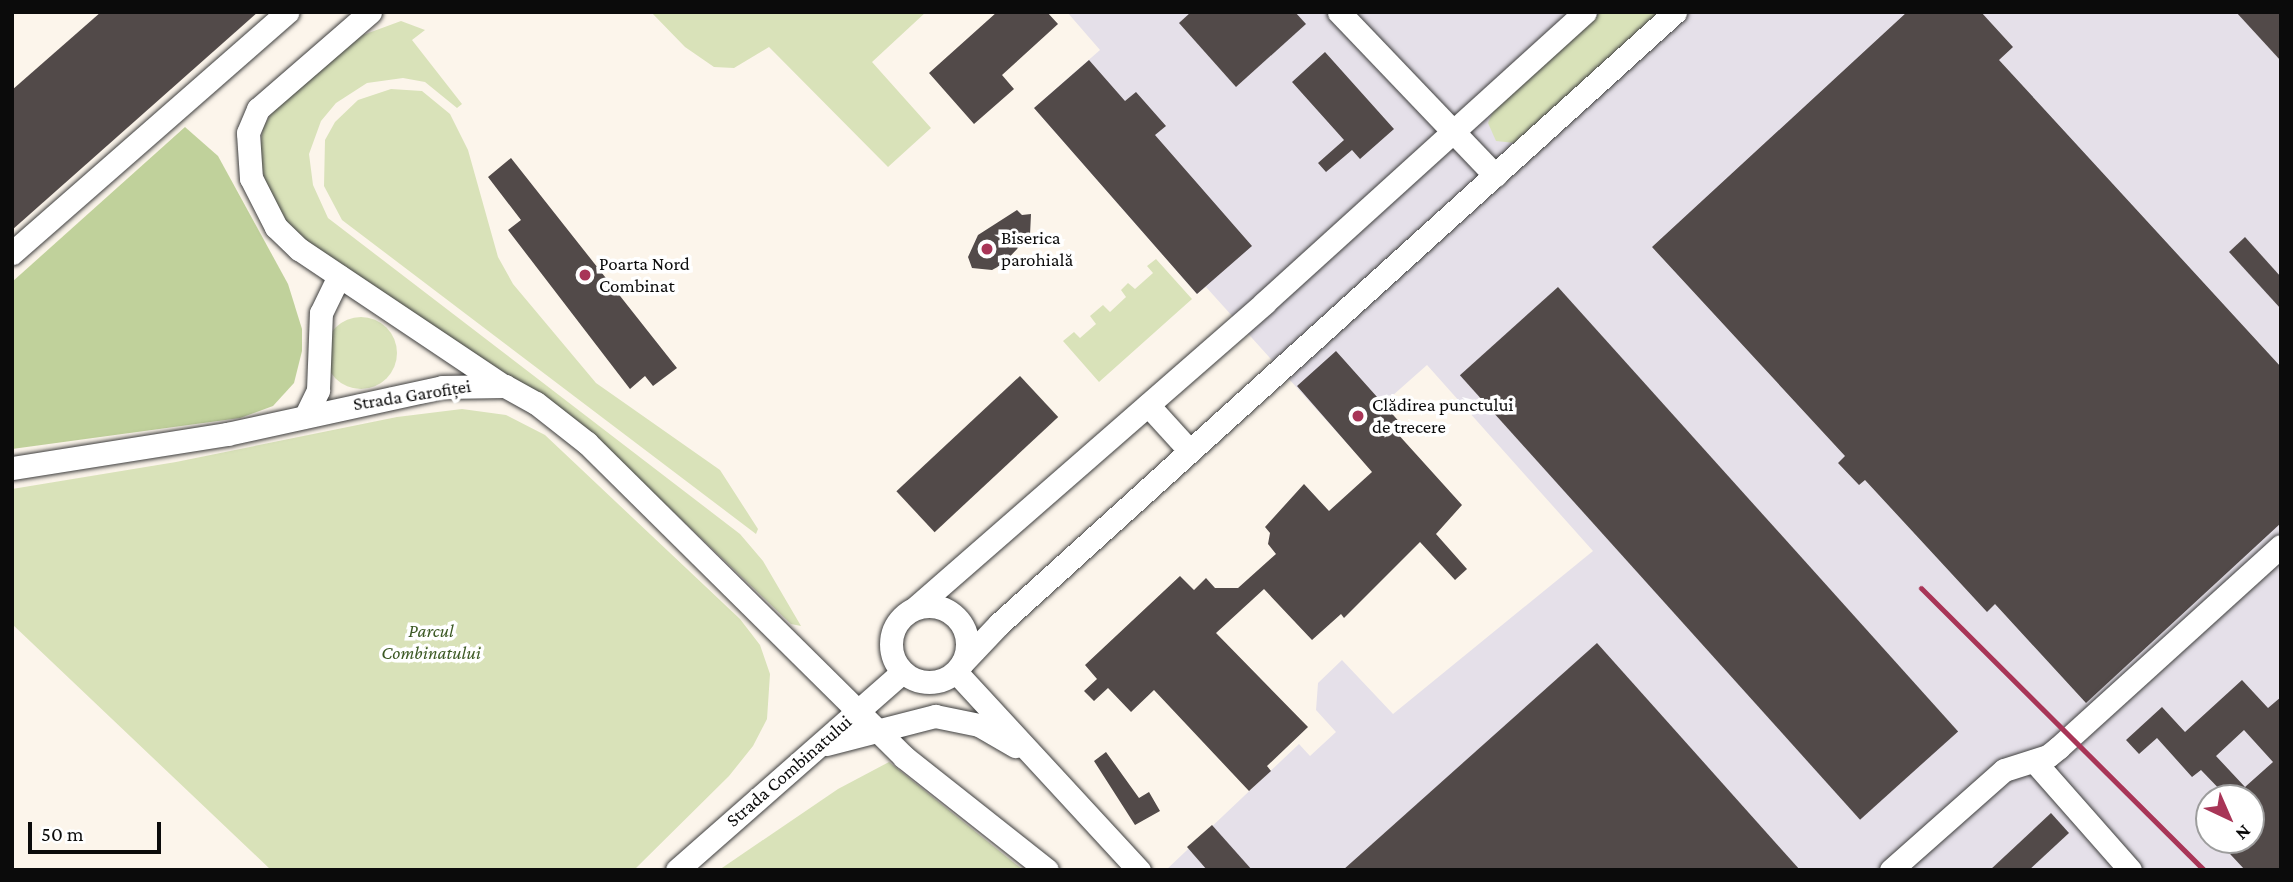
<!DOCTYPE html>
<html>
<head>
<meta charset="utf-8">
<style>
	body { margin:0 }
	#map { position:relative; width:2293px; height:882px; overflow:hidden; background:#fcf5eb; font-family:"Crimson Pro",serif }
	div>[style] { position:absolute }
	.industrial>* { inset:0; background:#e5e0e9 }
	.green>* { inset:0; background:#d9e2b9 }
	.round { border-radius:50% }
	.forest>* { inset:0; background:#c0d19b }
	.building>* { inset:0; background:#524a49; transform-origin:0 0 }
	.roads { filter:drop-shadow(0 0 2px #3e3e3e) drop-shadow(0 0 2px #3e3e3e) }
	.minor>* { height:23px; margin:-11.5px; padding:0 11.5px; transform-origin:11.5px; border-radius:11.5px; background:#fff }
	.minor>.ring { margin:-11.5px; padding:0; box-sizing:content-box; background:none; border:23px solid #fff; border-radius:50% }
	.rail>* { height:5px; margin:-2.5px; padding:0 2.5px; transform-origin:2.5px; border-radius:2.5px; background:#a83557 }
	.dots>* { width:19px; height:19px; translate:-50% -50%; box-sizing:border-box; border:4px solid #fff; border-radius:50% }
	span { translate:-50% -50%; white-space:nowrap; text-align:center; line-height:1.15; -webkit-text-stroke:7px #fff; paint-order:stroke }
	.poi-label { font-size:19px; color:#0b0b0b }
	.left { translate:0 -50%; text-align:left }
	.street-label { font-size:19px; color:#0b0b0b }
	.park-label { font-size:19px; color:#3c5924; font-style:italic }
	.frame { position:absolute; inset:0; border:14px solid #0b0b0b; pointer-events:none }
	.north { position:absolute; left:2195px; top:784px; width:70px; height:70px; box-sizing:border-box; background:#fff; border:2px solid #9d9d9d; border-radius:50%; rotate:136deg; font-size:19px; font-weight:700; line-height:28px; text-align:center; color:#0b0b0b }
	.north::after { content:''; display:block; margin:auto; width:24px; height:32px; background:#a83557; clip-path:polygon(50% 0,100% 100%,50% 72%,0 100%) }
	.scale { position:absolute; left:28px; top:822px; width:133px; height:32px; box-sizing:border-box; border:4px solid #0b0b0b; border-top:0; padding-left:9px; font-size:21px; line-height:24px; white-space:nowrap; color:#0b0b0b; -webkit-text-stroke:5px #fff; paint-order:stroke }
</style>
</head>
<body>
<div id="map">
	<div class="industrial">
		<div style="clip-path:polygon(evenodd,1067px 12px,2281px 12px,2281px 870px,1166px 870px,1299px 744px,1310px 756px,1336px 732px,1316px 710px,1318px 683px,1342px 660px,1393px 714px,1593px 551px,1427px 365px,1383px 404px,1363px 461px,1206px 287px,1197px 294px,1034px 108px,1100px 50px,1067px 12px,2209px 798px,2251px 798px,2251px 840px,2209px 840px,2209px 798px)"></div>
	</div>
	<div class="green">
		<div style="clip-path:polygon(651px 12px,926px 12px,872px 62px,931px 128px,888px 167px,769px 47px,734px 68px,714px 67px,685px 47px)"></div>
		<div style="clip-path:polygon(1601px 12px,1661px 12px,1515px 143px,1496px 141px,1488px 123px,1493px 111px)"></div>
		<div style="clip-path:polygon(401px 21px,425px 30px,412px 40px,462px 104px,457px 108px,425px 82px,403px 78px,367px 83px,336px 103px,321px 121px,309px 154px,313px 185px,328px 218px,740px 534px,763px 561px,801px 626px,791px 624px,607px 448px,553px 404px,303px 242px,270px 201px,259px 156px,263px 128px,275px 107px,363px 35px)"></div>
		<div style="clip-path:polygon(391px 89px,422px 91px,450px 114px,468px 150px,498px 257px,513px 284px,596px 383px,720px 470px,758px 529px,756px 534px,342px 220px,324px 186px,325px 140px,335px 122px,358px 100px)"></div>
		<div style="clip-path:polygon(1156px 259px,1192px 299px,1099px 382px,1063px 341px,1074px 332px,1080px 338px,1096px 324px,1090px 316px,1103px 305px,1110px 312px,1126px 297px,1121px 290px,1128px 283px,1135px 289px,1153px 273px,1147px 266px)"></div>
		<div class="round" style="left:325px;top:317px;width:72px;height:72px"></div>
		<div style="clip-path:polygon(462px 409px,506px 415px,545px 435px,740px 619px,760px 645px,770px 674px,767px 719px,753px 746px,729px 776px,634px 870px,271px 870px,12px 624px,12px 489px,176px 462px,397px 417px)"></div>
		<div style="clip-path:polygon(889px 762px,1023px 870px,719px 870px,838px 789px)"></div>
	</div>
	<div class="forest">
		<div style="clip-path:polygon(185px 127px,218px 156px,288px 284px,302px 329px,302px 351px,294px 383px,273px 406px,240px 418px,12px 449px,12px 282px)"></div>
	</div>
	<div class="building">
		<div style="clip-path:polygon(101px 12px,258px 12px,12px 230px,12px 90px)"></div>
		<div style="clip-path:polygon(997px 12px,1047px 12px,1058px 24px,1002px 75px,1014px 89px,974px 124px,929px 73px)"></div>
		<div style="clip-path:polygon(1191px 12px,1295px 12px,1306px 24px,1236px 87px,1179px 23px)"></div>
		<div style="clip-path:polygon(1907px 12px,1981px 12px,2013px 47px,1999px 60px,2281px 367px,2281px 523px,2086px 703px,1995px 604px,1987px 612px,1865px 480px,1859px 485px,1838px 463px,1845px 456px,1652px 247px)"></div>
		<div style="clip-path:polygon(2236px 12px,2281px 12px,2281px 61px)"></div>
		<div style="clip-path:polygon(1325px 52px,1394px 129px,1360px 159px,1352px 150px,1326px 172px,1318px 163px,1344px 140px,1292px 82px)"></div>
		<div style="clip-path:polygon(1089px 60px,1125px 101px,1136px 92px,1166px 126px,1155px 135px,1252px 246px,1197px 294px,1034px 108px)"></div>
		<div style="clip-path:polygon(511px 158px,677px 368px,653px 386px,645px 376px,630px 389px,508px 230px,521px 220px,488px 177px)"></div>
		<div style="clip-path:polygon(1017px 210px,1022px 215px,1031px 214px,1030px 235px,1003px 264px,992px 270px,972px 268px,968px 257px,978px 235px)"></div>
		<div style="clip-path:polygon(2245px 237px,2281px 277px,2281px 309px,2229px 252px)"></div>
		<div style="left:1558px;top:287px;width:598px;height:132px;rotate:48deg"></div>
		<div style="clip-path:polygon(1336px 351px,1403px 426px,1396px 432px,1462px 505px,1436px 534px,1467px 569px,1455px 580px,1420px 542px,1344px 618px,1341px 614px,1312px 640px,1264px 589px,1216px 633px,1308px 727px,1267px 766px,1271px 771px,1249px 791px,1154px 690px,1131px 712px,1108px 688px,1094px 701px,1084px 691px,1097px 679px,1085px 665px,1180px 576px,1194px 590px,1206px 578px,1215px 588px,1238px 588px,1276px 554px,1268px 544px,1270px 533px,1265px 527px,1304px 484px,1329px 511px,1372px 472px,1297px 386px)"></div>
		<div style="left:1020px;top:376px;width:56px;height:169px;rotate:47deg"></div>
		<div style="clip-path:polygon(1597px 643px,1800px 870px,1343px 870px)"></div>
		<div style="clip-path:polygon(evenodd,2242px 680px,2268px 708px,2281px 697px,2281px 870px,2245px 870px,2217px 840px,2251px 840px,2251px 798px,2228px 798px,2201px 770px,2192px 777px,2157px 738px,2139px 754px,2126px 740px,2162px 707px,2185px 732px,2242px 680px,2244px 730px,2273px 762px,2245px 787px,2216px 756px,2244px 730px)"></div>
		<div style="clip-path:polygon(1106px 752px,1139px 798px,1149px 792px,1160px 811px,1135px 825px,1094px 761px)"></div>
		<div style="clip-path:polygon(2051px 813px,2069px 833px,2029px 870px,1990px 870px)"></div>
		<div style="clip-path:polygon(1212px 825px,1252px 870px,1207px 870px,1187px 847px)"></div>
	</div>
	<div class="roads">
		<div class="minor">
			<div style="left:370px;top:12px;width:148px;rotate:139.1deg"></div>
			<div style="left:258px;top:109px;width:26px;rotate:113deg"></div>
			<div style="left:248px;top:133px;width:45px;rotate:86.2deg"></div>
			<div style="left:251px;top:178px;width:55px;rotate:63deg"></div>
			<div style="left:276px;top:227px;width:32px;rotate:44deg"></div>
			<div style="left:299px;top:249px;width:244px;rotate:33.8deg"></div>
			<div style="left:1339px;top:12px;width:226px;rotate:46.3deg"></div>
			<div style="left:12px;top:253px;width:366px;rotate:-41.2deg"></div>
			<div style="left:1148px;top:405px;width:61px;rotate:47.7deg"></div>
			<div style="left:306px;top:415px;width:28px;rotate:-64deg"></div>
			<div style="left:318px;top:390px;width:77px;rotate:-87.8deg"></div>
			<div style="left:321px;top:313px;width:41px;rotate:-64.1deg"></div>
			<div style="left:12px;top:468px;width:218px;rotate:-9deg"></div>
			<div style="left:227px;top:434px;width:220px;rotate:-12.3deg"></div>
			<div style="left:442px;top:387px;width:63px;rotate:-0.9deg"></div>
			<div style="left:505px;top:386px;width:35px;rotate:29deg"></div>
			<div style="left:536px;top:403px;width:65px;rotate:38.1deg"></div>
			<div style="left:587px;top:443px;width:446px;rotate:44.7deg"></div>
			<div style="left:904px;top:757px;width:182px;rotate:38.3deg"></div>
			<div class="ring" style="left:891px;top:606px;width:53px;height:53px"></div>
			<div style="left:916px;top:607px;width:462px;rotate:-41.1deg"></div>
			<div style="left:1264px;top:303px;width:433px;rotate:-42.2deg"></div>
			<div style="left:963px;top:662px;width:52px;rotate:-46.5deg"></div>
			<div style="left:999px;top:624px;width:912px;rotate:-42.16deg"></div>
			<div style="left:956px;top:672px;width:270px;rotate:47.3deg"></div>
			<div style="left:826px;top:744px;width:113px;rotate:-14.4deg"></div>
			<div style="left:935px;top:716px;width:45px;rotate:11.6deg"></div>
			<div style="left:979px;top:725px;width:42px;rotate:30.3deg"></div>
			<div style="left:2034px;top:761px;width:145px;rotate:48.6deg"></div>
			<div style="left:677px;top:870px;width:300px;rotate:-41.3deg"></div>
			<div style="left:1891px;top:870px;width:151px;rotate:-41.5deg"></div>
			<div style="left:2004px;top:770px;width:46px;rotate:-17.7deg"></div>
			<div style="left:2048px;top:756px;width:14px;rotate:-39deg"></div>
			<div style="left:2059px;top:747px;width:299px;rotate:-42.2deg"></div>
		</div>
	</div>
	<div class="rail">
		<div style="left:1921px;top:588px;width:400px;rotate:44.9deg"></div>
	</div>
	<div class="dots">
		<div style="left:987px;top:249px;background:#a83557"></div>
		<div style="left:585px;top:275px;background:#a83557"></div>
		<div style="left:1358px;top:416px;background:#a83557"></div>
	</div>
	<div class="poi-label">
		<span class="left" style="left:1001px;top:249px">Biserica<br>parohială</span>
		<span class="left" style="left:599px;top:275px">Poarta Nord<br>Combinat</span>
		<span class="left" style="left:1372px;top:416px">Clădirea punctului<br>de trecere</span>
	</div>
	<div class="street-label">
		<span style="left:412px;top:395px;rotate:-9deg">Strada Garofiței</span>
		<span style="left:789px;top:771px;rotate:-41deg">Strada Combinatului</span>
	</div>
	<div class="park-label">
		<span style="left:431px;top:642px">Parcul<br>Combinatului</span>
	</div>
	<div class="frame"></div>
	<div class="north">N</div>
	<div class="scale">50 m</div>
</div>
</body>
</html>
